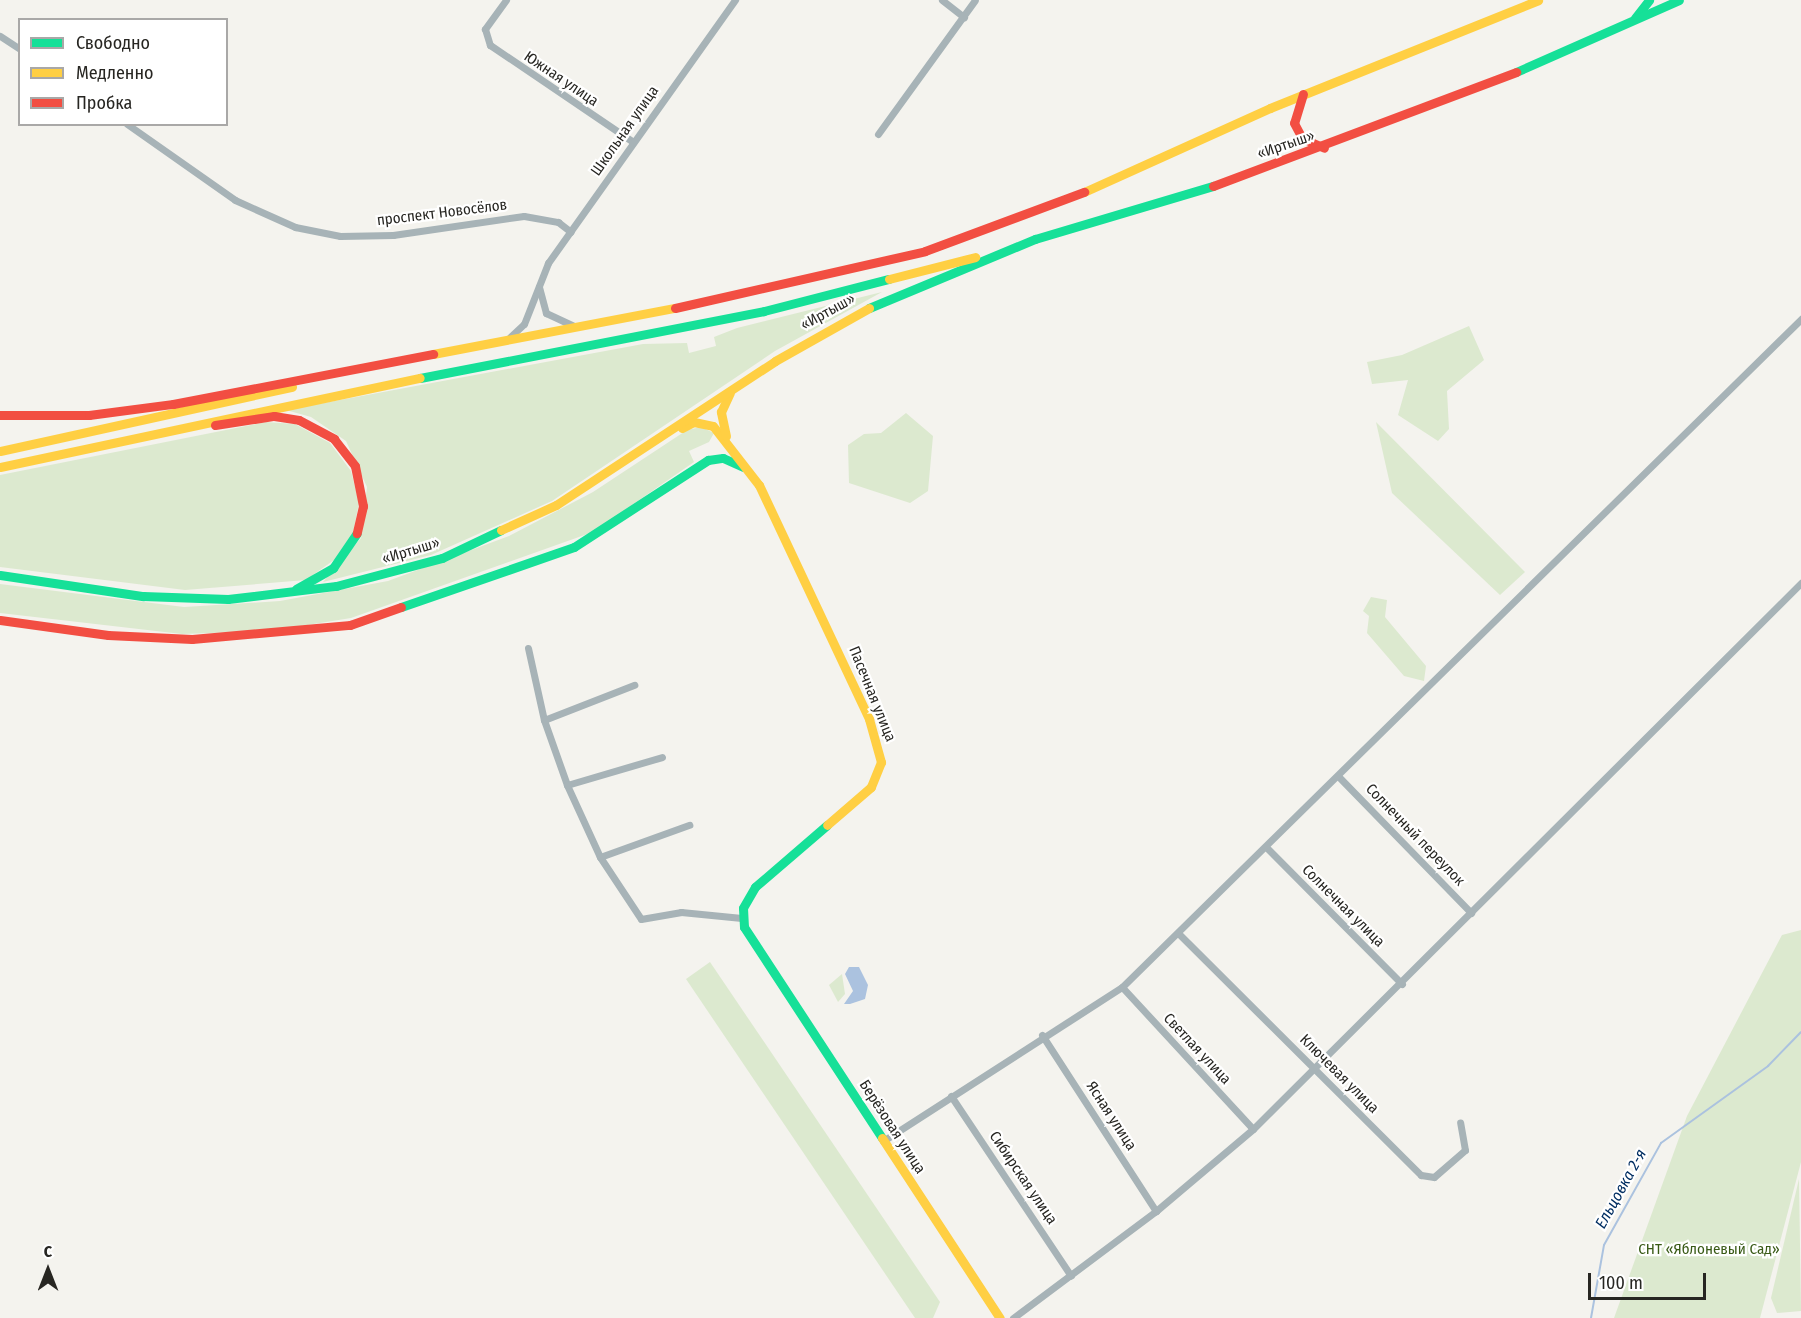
<!DOCTYPE html>
<html>
<head>
<meta charset="utf-8">
<style>
	body { margin:0 }
	#map { position:relative; width:1801px; height:1318px; overflow:hidden; background:#f4f3ee; font-family:"Fira Sans Condensed",sans-serif }
	div>[style] { position:absolute }
	.green>* { inset:0; background:#dce9cf }
	.water>* { inset:0; background:#abc2df }
	.stream>* { height:2px; margin:-1px; padding:0 1px; transform-origin:1px; border-radius:1px; background:#abc2df }
	.street>* { height:7px; margin:-3.5px; padding:0 3.5px; transform-origin:3.5px; border-radius:3.5px; background:#a7b3b7 }
	.fast>* { height:9px; margin:-4.5px; padding:0 4.5px; transform-origin:4.5px; border-radius:4.5px; background:#16e098 }
	.slow>* { height:9px; margin:-4.5px; padding:0 4.5px; transform-origin:4.5px; border-radius:4.5px; background:#ffcf43 }
	.jam>* { height:9px; margin:-4.5px; padding:0 4.5px; transform-origin:4.5px; border-radius:4.5px; background:#f24e42 }
	span { translate:-50% -50%; white-space:nowrap; text-align:center; line-height:1.15; -webkit-text-stroke:4.5px #fff; paint-order:stroke }
	.street-label { font-size:15px; color:#272622 }
	.park-label { font-size:15px; color:#395a16 }
	.water-label { font-size:16px; color:#012e62; font-style:italic }
	.legend { position:absolute; left:18px; top:18px; width:210px; height:108px; box-sizing:border-box; background:#fff; border:2px solid #a9a8a7; margin:0; padding:8px 10px; list-style:none; font-size:18px; color:#272622 }
	.legend li { display:flex; align-items:center; gap:12px; height:30px }
	.legend b { width:30px; border:2px solid #a9a8a7 }
	.north { position:absolute; left:18px; top:1240px; width:60px; height:60px; -webkit-text-stroke:4px #fff; paint-order:stroke; rotate:0deg; font-size:16px; font-weight:700; line-height:24px; text-align:center; color:#272622 }
	.north::after { content:''; display:block; margin:auto; width:21px; height:27px; background:#272622; clip-path:polygon(50% 0,100% 100%,50% 72%,0 100%) }
	.scale { position:absolute; left:1588px; top:1273px; width:118px; height:27px; box-sizing:border-box; border:3px solid #272622; border-top:0; padding-left:8px; font-size:18px; line-height:21px; white-space:nowrap; color:#272622; -webkit-text-stroke:4px #fff; paint-order:stroke }
</style>
</head>
<body>
<div id="map">
	<div class="green">
		<div style="clip-path:polygon(882px 292px,775px 351px,552px 501px,431px 555px,323px 582px,361px 538px,367px 487px,346px 441px,311px 417px,286px 410px,643px 344px,687px 343px,689px 353px,716px 346px,714px 337px,737px 328px)"></div>
		<div style="clip-path:polygon(1469px 326px,1484px 360px,1447px 391px,1449px 429px,1438px 441px,1398px 415px,1408px 380px,1372px 384px,1367px 362px,1402px 355px)"></div>
		<div style="clip-path:polygon(906px 413px,933px 436px,928px 491px,910px 503px,849px 483px,848px 445px,864px 434px,881px 433px)"></div>
		<div style="clip-path:polygon(266px 422px,295px 424px,330px 443px,351px 471px,359px 503px,353px 533px,334px 560px,306px 580px,185px 590px,0 567px,0 475px)"></div>
		<div style="clip-path:polygon(1376px 422px,1525px 572px,1500px 595px,1392px 493px)"></div>
		<div style="clip-path:polygon(701px 427px,714px 433px,709px 442px,689px 451px,694px 462px,593px 532px,351px 618px,270px 631px,182px 634px,0 613px,0 584px,184px 607px,280px 601px,388px 581px,509px 536px,593px 492px,687px 430px)"></div>
		<div style="clip-path:polygon(1371px 597px,1387px 600px,1385px 617px,1426px 666px,1424px 681px,1404px 676px,1367px 633px,1369px 616px,1363px 611px)"></div>
		<div style="clip-path:polygon(1801px 930px,1801px 1162px,1760px 1318px,1614px 1318px,1687px 1116px,1782px 935px)"></div>
		<div style="clip-path:polygon(710px 962px,940px 1302px,933px 1318px,915px 1318px,686px 979px)"></div>
		<div style="clip-path:polygon(842px 974px,845px 994px,838px 1002px,829px 985px)"></div>
		<div style="clip-path:polygon(1799px 1179px,1801px 1311px,1777px 1313px,1771px 1298px)"></div>
	</div>
	<div class="water">
		<div style="clip-path:polygon(849px 967px,859px 967px,868px 985px,865px 999px,850px 1004px,844px 1004px,853px 991px,845px 974px)"></div>
	</div>
	<div class="stream">
		<div style="left:1591px;top:1318px;width:74px;rotate:-79.9deg"></div>
		<div style="left:1604px;top:1245px;width:117px;rotate:-60.8deg"></div>
		<div style="left:1661px;top:1143px;width:132px;rotate:-35.7deg"></div>
		<div style="left:1768px;top:1066px;width:47px;rotate:-45.9deg"></div>
	</div>
	<div class="street">
		<div style="left:506px;top:0;width:36px;rotate:126deg"></div>
		<div style="left:485px;top:29px;width:17px;rotate:73deg"></div>
		<div style="left:490px;top:45px;width:173px;rotate:34.1deg"></div>
		<div style="left:942px;top:0;width:28px;rotate:38deg"></div>
		<div style="left:0;top:36px;width:24px;rotate:33deg"></div>
		<div style="left:127px;top:124px;width:132px;rotate:35.1deg"></div>
		<div style="left:235px;top:200px;width:66px;rotate:24.2deg"></div>
		<div style="left:295px;top:227px;width:46px;rotate:11.3deg"></div>
		<div style="left:340px;top:236px;width:53px;rotate:-1.1deg"></div>
		<div style="left:393px;top:235px;width:132px;rotate:-8.3deg"></div>
		<div style="left:524px;top:216px;width:35px;rotate:10deg"></div>
		<div style="left:558px;top:222px;width:16px;rotate:38deg"></div>
		<div style="left:878px;top:134px;width:165px;rotate:-54.1deg"></div>
		<div style="left:539px;top:287px;width:27px;rotate:75deg"></div>
		<div style="left:546px;top:313px;width:29px;rotate:25deg"></div>
		<div style="left:510px;top:337px;width:19px;rotate:-43deg"></div>
		<div style="left:524px;top:324px;width:66px;rotate:-68.5deg"></div>
		<div style="left:548px;top:263px;width:323px;rotate:-54.6deg"></div>
		<div style="left:528px;top:648px;width:74px;rotate:77.5deg"></div>
		<div style="left:544px;top:720px;width:69px;rotate:70.5deg"></div>
		<div style="left:567px;top:785px;width:79px;rotate:65.4deg"></div>
		<div style="left:600px;top:857px;width:74px;rotate:56.5deg"></div>
		<div style="left:641px;top:919px;width:41px;rotate:-9.9deg"></div>
		<div style="left:681px;top:912px;width:61px;rotate:5.6deg"></div>
		<div style="left:544px;top:720px;width:97px;rotate:-21.3deg"></div>
		<div style="left:1338px;top:776px;width:191px;rotate:45.8deg"></div>
		<div style="left:567px;top:785px;width:99px;rotate:-16.4deg"></div>
		<div style="left:1266px;top:847px;width:193px;rotate:45.2deg"></div>
		<div style="left:600px;top:857px;width:95px;rotate:-19.8deg"></div>
		<div style="left:1178px;top:933px;width:343px;rotate:44.9deg"></div>
		<div style="left:1421px;top:1175px;width:13px;rotate:9deg"></div>
		<div style="left:1434px;top:1177px;width:41px;rotate:-41.1deg"></div>
		<div style="left:1465px;top:1150px;width:28px;rotate:-100deg"></div>
		<div style="left:1122px;top:987px;width:193px;rotate:47.3deg"></div>
		<div style="left:1042px;top:1035px;width:210px;rotate:57.1deg"></div>
		<div style="left:951px;top:1096px;width:216px;rotate:56.3deg"></div>
		<div style="left:883px;top:1141px;width:284px;rotate:-32.8deg"></div>
		<div style="left:1122px;top:987px;width:953px;rotate:-44.53deg"></div>
		<div style="left:1013px;top:1318px;width:179px;rotate:-36.8deg"></div>
		<div style="left:1156px;top:1211px;width:127px;rotate:-40.2deg"></div>
		<div style="left:1253px;top:1129px;width:774px;rotate:-44.9deg"></div>
	</div>
	<div class="fast">
		<div style="left:1635px;top:18px;width:23px;rotate:-52deg"></div>
		<div style="left:1516px;top:72px;width:178px;rotate:-23.8deg"></div>
		<div style="left:869px;top:308px;width:180px;rotate:-22.6deg"></div>
		<div style="left:1035px;top:239px;width:186px;rotate:-16.6deg"></div>
		<div style="left:420px;top:378px;width:350px;rotate:-11deg"></div>
		<div style="left:764px;top:311px;width:129px;rotate:-14.4deg"></div>
		<div style="left:0;top:575px;width:145px;rotate:8.4deg"></div>
		<div style="left:143px;top:596px;width:85px;rotate:2deg"></div>
		<div style="left:228px;top:599px;width:109px;rotate:-6.9deg"></div>
		<div style="left:336px;top:586px;width:110px;rotate:-14.8deg"></div>
		<div style="left:442px;top:558px;width:65px;rotate:-25.4deg"></div>
		<div style="left:296px;top:589px;width:43px;rotate:-29.6deg"></div>
		<div style="left:333px;top:568px;width:42px;rotate:-55.6deg"></div>
		<div style="left:401px;top:607px;width:183px;rotate:-19.1deg"></div>
		<div style="left:574px;top:547px;width:160px;rotate:-33deg"></div>
		<div style="left:708px;top:460px;width:15px;rotate:-8deg"></div>
		<div style="left:723px;top:458px;width:22px;rotate:24deg"></div>
		<div style="left:827px;top:825px;width:95px;rotate:139.3deg"></div>
		<div style="left:755px;top:887px;width:24px;rotate:120deg"></div>
		<div style="left:743px;top:908px;width:19px;rotate:87deg"></div>
		<div style="left:744px;top:927px;width:252px;rotate:56.8deg"></div>
	</div>
	<div class="slow">
		<div style="left:1084px;top:192px;width:204px;rotate:-24.3deg"></div>
		<div style="left:1270px;top:108px;width:289px;rotate:-21.9deg"></div>
		<div style="left:889px;top:279px;width:89px;rotate:-14.3deg"></div>
		<div style="left:433px;top:354px;width:246px;rotate:-10.8deg"></div>
		<div style="left:682px;top:428px;width:13px;rotate:-27deg"></div>
		<div style="left:694px;top:422px;width:19px;rotate:12deg"></div>
		<div style="left:713px;top:426px;width:75px;rotate:52.1deg"></div>
		<div style="left:759px;top:485px;width:259px;rotate:64.8deg"></div>
		<div style="left:869px;top:719px;width:45px;rotate:74.4deg"></div>
		<div style="left:881px;top:762px;width:27px;rotate:112deg"></div>
		<div style="left:871px;top:787px;width:58px;rotate:139.2deg"></div>
		<div style="left:726px;top:436px;width:25px;rotate:-102deg"></div>
		<div style="left:721px;top:412px;width:21px;rotate:-65deg"></div>
		<div style="left:0;top:451px;width:299px;rotate:-12.4deg"></div>
		<div style="left:0;top:467px;width:429px;rotate:-12deg"></div>
		<div style="left:501px;top:530px;width:60px;rotate:-24.4deg"></div>
		<div style="left:556px;top:505px;width:262px;rotate:-33.3deg"></div>
		<div style="left:775px;top:361px;width:108px;rotate:-29.4deg"></div>
		<div style="left:882px;top:1138px;width:215px;rotate:56.8deg"></div>
	</div>
	<div class="jam">
		<div style="left:1303px;top:94px;width:30px;rotate:107deg"></div>
		<div style="left:1294px;top:123px;width:17px;rotate:62deg"></div>
		<div style="left:1302px;top:138px;width:24px;rotate:24deg"></div>
		<div style="left:1213px;top:186px;width:324px;rotate:-20.6deg"></div>
		<div style="left:675px;top:308px;width:256px;rotate:-12.8deg"></div>
		<div style="left:925px;top:251px;width:170px;rotate:-20.4deg"></div>
		<div style="left:0;top:415px;width:89px"></div>
		<div style="left:89px;top:415px;width:85px;rotate:-7.5deg"></div>
		<div style="left:173px;top:404px;width:265px;rotate:-10.9deg"></div>
		<div style="left:215px;top:425px;width:60px;rotate:-8.7deg"></div>
		<div style="left:274px;top:416px;width:25px;rotate:9deg"></div>
		<div style="left:299px;top:420px;width:40px;rotate:28deg"></div>
		<div style="left:334px;top:439px;width:34px;rotate:52deg"></div>
		<div style="left:355px;top:466px;width:41px;rotate:78.7deg"></div>
		<div style="left:363px;top:506px;width:28px;rotate:103deg"></div>
		<div style="left:0;top:620px;width:109px;rotate:7.9deg"></div>
		<div style="left:108px;top:635px;width:84px;rotate:2.7deg"></div>
		<div style="left:192px;top:639px;width:159px;rotate:-5.1deg"></div>
		<div style="left:350px;top:625px;width:54px;rotate:-19.4deg"></div>
	</div>
	<div class="street-label">
		<span style="left:561px;top:79px;rotate:34deg">Южная улица</span>
		<span style="left:625px;top:131px;rotate:-55deg">Школьная улица</span>
		<span style="left:1286px;top:145px;rotate:-19deg">«Иртыш»</span>
		<span style="left:442px;top:213px;rotate:-7deg">проспект Новосёлов</span>
		<span style="left:828px;top:312px;rotate:-29deg">«Иртыш»</span>
		<span style="left:411px;top:551px;rotate:-17deg">«Иртыш»</span>
		<span style="left:872px;top:694px;rotate:68deg">Пасечная улица</span>
		<span style="left:1415px;top:835px;rotate:46deg">Солнечный переулок</span>
		<span style="left:1343px;top:906px;rotate:45deg">Солнечная улица</span>
		<span style="left:1197px;top:1049px;rotate:47deg">Светлая улица</span>
		<span style="left:1339px;top:1074px;rotate:45deg">Ключевая улица</span>
		<span style="left:1111px;top:1116px;rotate:57deg">Ясная улица</span>
		<span style="left:892px;top:1127px;rotate:57deg">Берёзовая улица</span>
		<span style="left:1023px;top:1178px;rotate:56deg">Сибирская улица</span>
	</div>
	<div class="park-label">
		<span style="left:1709px;top:1250px">СНТ «Яблоневый Сад»</span>
	</div>
	<div class="water-label">
		<span style="left:1621px;top:1189px;rotate:-61deg">Ельцовка 2-я</span>
	</div>
	<ul class="legend">
	<li><b style="height:8px;background:#16e098"></b>Свободно</li>
	<li><b style="height:8px;background:#ffcf43"></b>Медленно</li>
	<li><b style="height:8px;background:#f24e42"></b>Пробка</li>
	</ul>
	<div class="north">С</div>
	<div class="scale">100 m</div>
</div>
</body>
</html>
